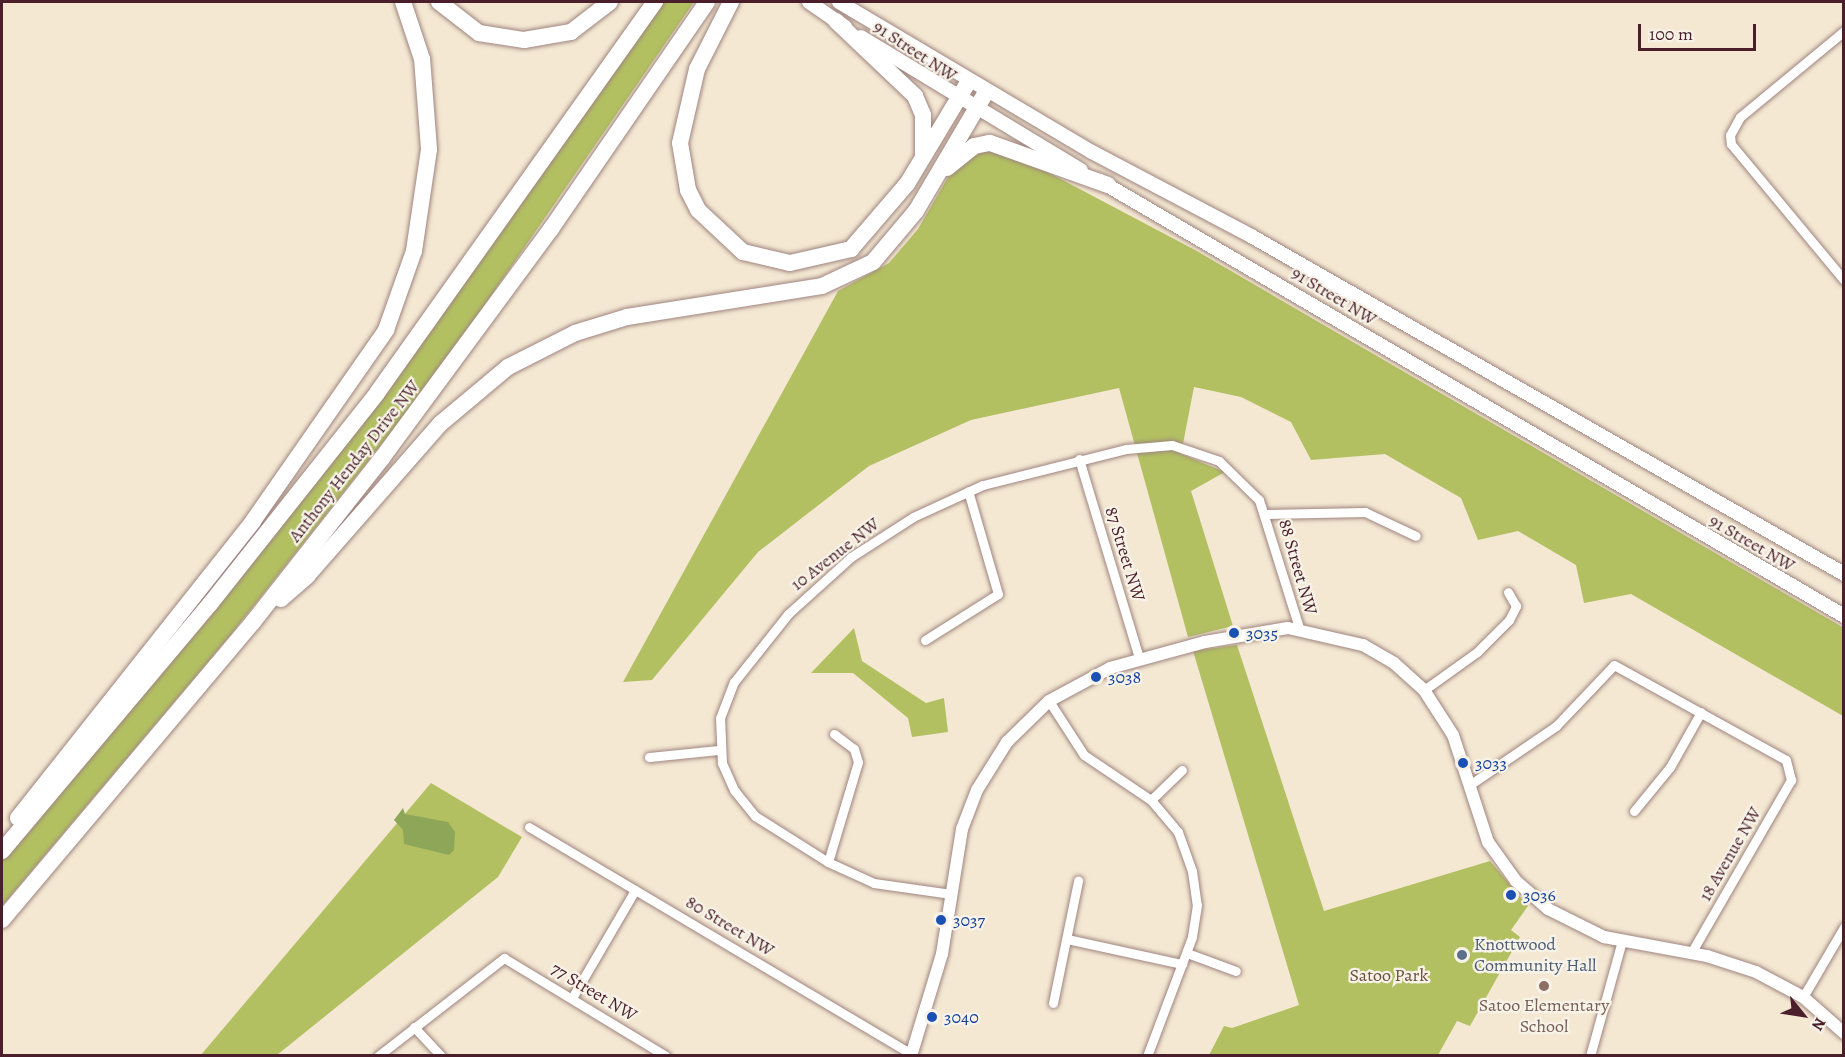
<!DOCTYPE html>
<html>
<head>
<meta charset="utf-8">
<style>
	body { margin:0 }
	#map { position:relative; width:1845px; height:1057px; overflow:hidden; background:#f4e8d3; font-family:Alegreya,serif }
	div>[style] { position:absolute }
	.green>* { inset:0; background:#b2c062 }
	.forest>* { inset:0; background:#8da658 }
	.roads { filter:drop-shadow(0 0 2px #9f847f) drop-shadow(0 0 2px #9f847f) }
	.minor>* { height:9px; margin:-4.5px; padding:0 4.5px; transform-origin:4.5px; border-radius:4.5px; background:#fff }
	.tertiary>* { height:12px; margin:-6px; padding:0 6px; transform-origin:6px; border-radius:6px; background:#fff }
	.secondary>* { height:14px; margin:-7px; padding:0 7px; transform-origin:7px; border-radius:7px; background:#fff }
	.motorway>* { height:16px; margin:-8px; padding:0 8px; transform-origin:8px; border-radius:8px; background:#fff }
	.dots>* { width:16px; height:16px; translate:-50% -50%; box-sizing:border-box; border:3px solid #f7f3e8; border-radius:50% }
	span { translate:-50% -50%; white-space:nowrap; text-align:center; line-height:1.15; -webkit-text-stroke:4.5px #f7f3e8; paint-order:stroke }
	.street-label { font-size:18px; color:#4a1f2b }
	.transit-label { font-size:18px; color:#164399 }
	.left { translate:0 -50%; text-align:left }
	.service-label { font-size:18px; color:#4e5e75 }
	.park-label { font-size:18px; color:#694f3c }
	.education-label { font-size:18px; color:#785e54 }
	.frame { position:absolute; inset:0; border:3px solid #4a1f2b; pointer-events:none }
	.north { position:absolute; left:1773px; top:985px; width:60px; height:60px; -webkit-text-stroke:4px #f7f3e8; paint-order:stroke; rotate:120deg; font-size:16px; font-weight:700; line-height:24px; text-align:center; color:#4a1f2b }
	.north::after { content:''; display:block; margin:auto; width:21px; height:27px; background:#4a1f2b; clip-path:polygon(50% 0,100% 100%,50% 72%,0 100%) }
	.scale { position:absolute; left:1638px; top:24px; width:118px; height:27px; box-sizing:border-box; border:3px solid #4a1f2b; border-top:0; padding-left:8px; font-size:18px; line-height:21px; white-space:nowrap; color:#4a1f2b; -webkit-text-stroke:4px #f7f3e8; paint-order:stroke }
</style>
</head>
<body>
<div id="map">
	<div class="green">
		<div style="clip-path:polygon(662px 2px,694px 2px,437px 374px,229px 637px,2px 906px,2px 856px,381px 397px)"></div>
		<div style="clip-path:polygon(987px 150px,1021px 158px,1195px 250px,1844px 628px,1843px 716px,1631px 594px,1584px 603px,1576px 565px,1518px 531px,1478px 540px,1461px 498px,1385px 454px,1311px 460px,1291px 422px,1241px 397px,1194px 387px,1181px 454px,1225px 472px,1191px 491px,1233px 626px,1188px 637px,1119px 388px,971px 420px,869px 466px,758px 552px,652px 680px,623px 682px,838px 291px,889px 263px,918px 229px,954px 167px)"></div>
		<div style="clip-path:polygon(854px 628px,862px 661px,926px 703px,944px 698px,948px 732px,912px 737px,908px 718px,853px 673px,811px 673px)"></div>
		<div style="clip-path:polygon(1237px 645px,1324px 911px,1490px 861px,1528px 906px,1511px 930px,1520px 937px,1470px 1026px,1457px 1021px,1438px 1055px,1209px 1055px,1224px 1026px,1232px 1028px,1299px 1005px,1193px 651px)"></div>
		<div style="clip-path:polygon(431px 783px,522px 837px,498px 877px,277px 1055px,200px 1056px)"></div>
	</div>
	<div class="forest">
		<div style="clip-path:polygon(403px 808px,405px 814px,448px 822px,455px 832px,454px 850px,449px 855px,404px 844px,403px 830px,394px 820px)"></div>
	</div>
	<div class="roads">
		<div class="minor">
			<div style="left:1844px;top:31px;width:135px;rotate:140.4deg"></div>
			<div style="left:1740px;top:117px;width:21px;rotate:119deg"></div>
			<div style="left:1730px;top:135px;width:9px;rotate:84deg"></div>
			<div style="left:1731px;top:144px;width:177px;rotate:50.3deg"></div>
			<div style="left:1079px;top:459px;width:208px;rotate:73.2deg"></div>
			<div style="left:1266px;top:514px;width:99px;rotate:-1.2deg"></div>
			<div style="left:1365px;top:512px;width:56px;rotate:25.2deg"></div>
			<div style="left:925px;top:640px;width:86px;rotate:-32.2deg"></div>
			<div style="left:998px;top:594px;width:107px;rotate:-106.2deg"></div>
			<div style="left:1424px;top:690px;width:65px;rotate:-35.6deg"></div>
			<div style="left:1477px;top:652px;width:45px;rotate:-45deg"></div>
			<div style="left:1509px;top:620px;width:16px;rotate:-63deg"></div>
			<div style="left:1516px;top:606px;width:16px;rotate:-120deg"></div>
			<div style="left:1049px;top:701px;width:64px;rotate:57.1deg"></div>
			<div style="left:1084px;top:755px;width:81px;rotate:33.9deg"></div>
			<div style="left:1151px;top:800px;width:42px;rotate:49.8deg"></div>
			<div style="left:1178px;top:832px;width:41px;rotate:70.3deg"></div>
			<div style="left:1192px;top:871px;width:34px;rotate:82deg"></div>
			<div style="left:1197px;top:905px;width:32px;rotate:99deg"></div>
			<div style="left:1192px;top:937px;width:127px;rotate:110.7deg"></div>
			<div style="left:649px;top:757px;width:70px;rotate:-5.7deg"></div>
			<div style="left:1468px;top:786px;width:107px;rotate:-34.3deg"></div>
			<div style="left:1556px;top:726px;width:84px;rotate:-46.4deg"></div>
			<div style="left:1614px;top:665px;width:196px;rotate:28.9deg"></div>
			<div style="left:1786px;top:760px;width:21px;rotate:76deg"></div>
			<div style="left:1791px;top:780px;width:200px;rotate:120deg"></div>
			<div style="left:1151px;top:800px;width:43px;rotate:-44.1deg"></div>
			<div style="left:1634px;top:811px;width:57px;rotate:-50.7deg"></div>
			<div style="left:1670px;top:767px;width:63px;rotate:-60.6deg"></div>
			<div style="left:529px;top:827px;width:445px;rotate:30.7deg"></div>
			<div style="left:828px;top:862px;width:104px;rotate:-73.3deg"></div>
			<div style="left:858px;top:762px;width:14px;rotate:-107deg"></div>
			<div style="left:854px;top:749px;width:25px;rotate:-143deg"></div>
			<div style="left:951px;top:894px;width:78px;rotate:-171.9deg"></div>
			<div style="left:874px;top:883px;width:51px;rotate:-155.5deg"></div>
			<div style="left:828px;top:862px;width:86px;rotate:-147.8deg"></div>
			<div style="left:755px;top:816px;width:33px;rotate:-129deg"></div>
			<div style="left:734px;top:790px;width:30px;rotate:-114deg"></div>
			<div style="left:722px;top:763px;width:45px;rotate:-92.5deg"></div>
			<div style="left:720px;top:718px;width:39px;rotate:-69deg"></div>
			<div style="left:734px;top:682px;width:87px;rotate:-51.5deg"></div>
			<div style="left:788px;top:614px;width:85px;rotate:-42.1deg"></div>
			<div style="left:851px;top:557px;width:74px;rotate:-32.8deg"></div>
			<div style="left:913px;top:517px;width:77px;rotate:-24.6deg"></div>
			<div style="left:983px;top:485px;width:147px;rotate:-14.1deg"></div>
			<div style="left:1126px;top:449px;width:46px;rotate:-5deg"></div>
			<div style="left:1172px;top:445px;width:50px;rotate:18.8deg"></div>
			<div style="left:1219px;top:461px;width:56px;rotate:44.3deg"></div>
			<div style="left:1259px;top:500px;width:134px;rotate:72.6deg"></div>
			<div style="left:1067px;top:939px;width:118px;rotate:12.3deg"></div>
			<div style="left:1187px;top:953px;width:52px;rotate:20.2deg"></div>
			<div style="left:1803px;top:997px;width:81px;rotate:-59.6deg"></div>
			<div style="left:572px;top:998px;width:125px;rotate:-59.7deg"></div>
			<div style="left:1053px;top:1003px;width:125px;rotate:-78.4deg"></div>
			<div style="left:414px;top:1027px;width:40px;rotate:47deg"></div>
			<div style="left:378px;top:1056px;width:160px;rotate:-37.9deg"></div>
			<div style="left:504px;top:958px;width:189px;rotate:31.2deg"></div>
			<div style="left:1590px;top:1056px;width:119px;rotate:-74.5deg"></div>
		</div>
		<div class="tertiary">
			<div style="left:911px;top:1056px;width:107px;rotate:-73.1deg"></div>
			<div style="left:942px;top:954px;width:127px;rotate:-80.9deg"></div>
			<div style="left:962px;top:829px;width:42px;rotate:-69deg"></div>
			<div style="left:977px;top:790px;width:57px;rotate:-58deg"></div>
			<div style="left:1007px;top:742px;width:59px;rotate:-44.3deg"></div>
			<div style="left:1049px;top:701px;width:69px;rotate:-28.4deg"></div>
			<div style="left:1110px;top:668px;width:98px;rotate:-15.3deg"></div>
			<div style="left:1205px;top:642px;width:84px;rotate:-9.6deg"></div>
			<div style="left:1288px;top:628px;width:77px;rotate:12.8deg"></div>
			<div style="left:1363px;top:645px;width:36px;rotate:30deg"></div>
			<div style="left:1394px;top:663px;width:40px;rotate:42deg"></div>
			<div style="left:1424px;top:690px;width:54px;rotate:57.2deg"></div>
			<div style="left:1453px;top:735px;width:113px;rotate:71.9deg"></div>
			<div style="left:1488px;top:842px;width:48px;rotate:54.3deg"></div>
			<div style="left:1516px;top:881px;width:43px;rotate:41.2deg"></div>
			<div style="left:1548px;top:909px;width:63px;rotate:26.6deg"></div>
			<div style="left:1604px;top:937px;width:105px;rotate:10.5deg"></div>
			<div style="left:1707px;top:956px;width:52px;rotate:18.1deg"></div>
			<div style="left:1756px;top:972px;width:53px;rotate:28deg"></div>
			<div style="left:1803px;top:997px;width:55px;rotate:41.3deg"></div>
		</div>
		<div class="secondary">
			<div style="left:809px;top:2px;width:44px;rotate:34.8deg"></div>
			<div style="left:839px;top:2px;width:294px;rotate:30.7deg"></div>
			<div style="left:1092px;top:152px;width:180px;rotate:27.8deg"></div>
			<div style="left:1251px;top:236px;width:683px;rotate:29.68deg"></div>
			<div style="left:861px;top:37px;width:257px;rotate:31.2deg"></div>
			<div style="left:1100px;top:181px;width:862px;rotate:30.31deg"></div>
		</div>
		<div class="motorway">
			<div style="left:439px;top:2px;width:51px;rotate:37.8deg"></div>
			<div style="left:479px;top:33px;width:46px;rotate:8.8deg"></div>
			<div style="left:524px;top:40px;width:48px;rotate:-9.7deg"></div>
			<div style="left:571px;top:32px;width:49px;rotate:-37.6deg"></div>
			<div style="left:731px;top:2px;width:75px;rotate:116.9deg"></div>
			<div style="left:697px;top:69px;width:76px;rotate:102.9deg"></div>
			<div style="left:680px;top:143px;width:48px;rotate:80.3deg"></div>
			<div style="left:688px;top:190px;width:22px;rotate:63deg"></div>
			<div style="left:698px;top:210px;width:62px;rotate:43deg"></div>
			<div style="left:743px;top:252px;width:48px;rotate:13.2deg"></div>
			<div style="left:790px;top:263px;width:63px;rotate:-12.9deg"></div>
			<div style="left:851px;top:249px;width:86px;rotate:-49.3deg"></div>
			<div style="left:907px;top:184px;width:120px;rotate:-59deg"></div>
			<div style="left:836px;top:21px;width:109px;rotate:43.5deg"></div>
			<div style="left:915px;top:96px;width:21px;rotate:67deg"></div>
			<div style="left:923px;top:115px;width:40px;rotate:90deg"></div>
			<div style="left:947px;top:168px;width:35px;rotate:-39deg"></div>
			<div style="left:974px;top:146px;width:16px;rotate:-11deg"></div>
			<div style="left:990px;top:143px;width:125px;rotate:19.6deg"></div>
			<div style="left:281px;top:599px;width:35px;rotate:-41deg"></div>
			<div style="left:307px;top:576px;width:202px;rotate:-48.8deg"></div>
			<div style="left:440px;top:424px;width:89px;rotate:-40deg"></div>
			<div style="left:508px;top:367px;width:75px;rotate:-26.9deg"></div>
			<div style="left:575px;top:333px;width:54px;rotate:-17.1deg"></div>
			<div style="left:627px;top:317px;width:197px;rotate:-9deg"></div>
			<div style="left:822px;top:286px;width:56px;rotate:-25.2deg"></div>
			<div style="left:873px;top:262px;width:67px;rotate:-49.9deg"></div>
			<div style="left:916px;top:211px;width:138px;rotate:-59.5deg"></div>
			<div style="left:18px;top:818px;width:379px;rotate:-51.6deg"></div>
			<div style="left:253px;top:521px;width:233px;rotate:-55.1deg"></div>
			<div style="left:386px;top:330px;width:84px;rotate:-70.5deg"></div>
			<div style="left:414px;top:251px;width:103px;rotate:-81.6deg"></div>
			<div style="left:429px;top:149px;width:90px;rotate:-94.4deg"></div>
			<div style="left:422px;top:59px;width:60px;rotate:-108.4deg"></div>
			<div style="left:2px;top:851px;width:323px;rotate:-49.9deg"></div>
			<div style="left:210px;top:604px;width:269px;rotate:-51.6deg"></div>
			<div style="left:377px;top:393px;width:480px;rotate:-54.6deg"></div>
			<div style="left:2px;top:920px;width:390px;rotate:-49.9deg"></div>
			<div style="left:253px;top:622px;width:209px;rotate:-51.8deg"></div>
			<div style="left:382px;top:458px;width:285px;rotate:-53.6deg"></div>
			<div style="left:551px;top:229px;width:275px;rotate:-55.5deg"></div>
		</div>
	</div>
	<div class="dots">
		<div style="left:1234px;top:633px;background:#1a4fb4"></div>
		<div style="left:1096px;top:677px;background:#1a4fb4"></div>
		<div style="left:1463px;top:763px;background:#1a4fb4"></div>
		<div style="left:1511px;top:895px;background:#1a4fb4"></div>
		<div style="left:941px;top:920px;background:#1a4fb4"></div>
		<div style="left:1462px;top:955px;background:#5c6f8a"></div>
		<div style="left:1544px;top:986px;background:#8d6e63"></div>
		<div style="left:932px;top:1017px;background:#1a4fb4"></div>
	</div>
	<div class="street-label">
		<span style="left:915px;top:51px;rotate:33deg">91 Street NW</span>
		<span style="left:1334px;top:296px;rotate:31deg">91 Street NW</span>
		<span style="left:354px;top:461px;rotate:-52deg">Anthony Henday Drive NW</span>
		<span style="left:1752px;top:543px;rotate:30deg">91 Street NW</span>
		<span style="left:835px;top:554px;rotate:-38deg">10 Avenue NW</span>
		<span style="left:1125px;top:554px;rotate:73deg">87 Street NW</span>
		<span style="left:1298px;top:567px;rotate:74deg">88 Street NW</span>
		<span style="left:1730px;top:854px;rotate:-60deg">18 Avenue NW</span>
		<span style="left:730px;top:926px;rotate:31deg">80 Street NW</span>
		<span style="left:594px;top:992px;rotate:31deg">77 Street NW</span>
	</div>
	<div class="transit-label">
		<span class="left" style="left:1246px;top:633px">3035</span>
		<span class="left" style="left:1108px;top:677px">3038</span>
		<span class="left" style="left:1475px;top:763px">3033</span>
		<span class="left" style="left:1523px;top:895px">3036</span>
		<span class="left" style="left:953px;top:920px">3037</span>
		<span class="left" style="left:944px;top:1017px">3040</span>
	</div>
	<div class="service-label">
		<span class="left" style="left:1474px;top:955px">Knottwood<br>Community Hall</span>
	</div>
	<div class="park-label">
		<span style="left:1389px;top:975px">Satoo Park</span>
	</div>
	<div class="education-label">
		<span style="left:1544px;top:1016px">Satoo Elementary<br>School</span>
	</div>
	<div class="frame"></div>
	<div class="north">N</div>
	<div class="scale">100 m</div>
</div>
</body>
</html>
